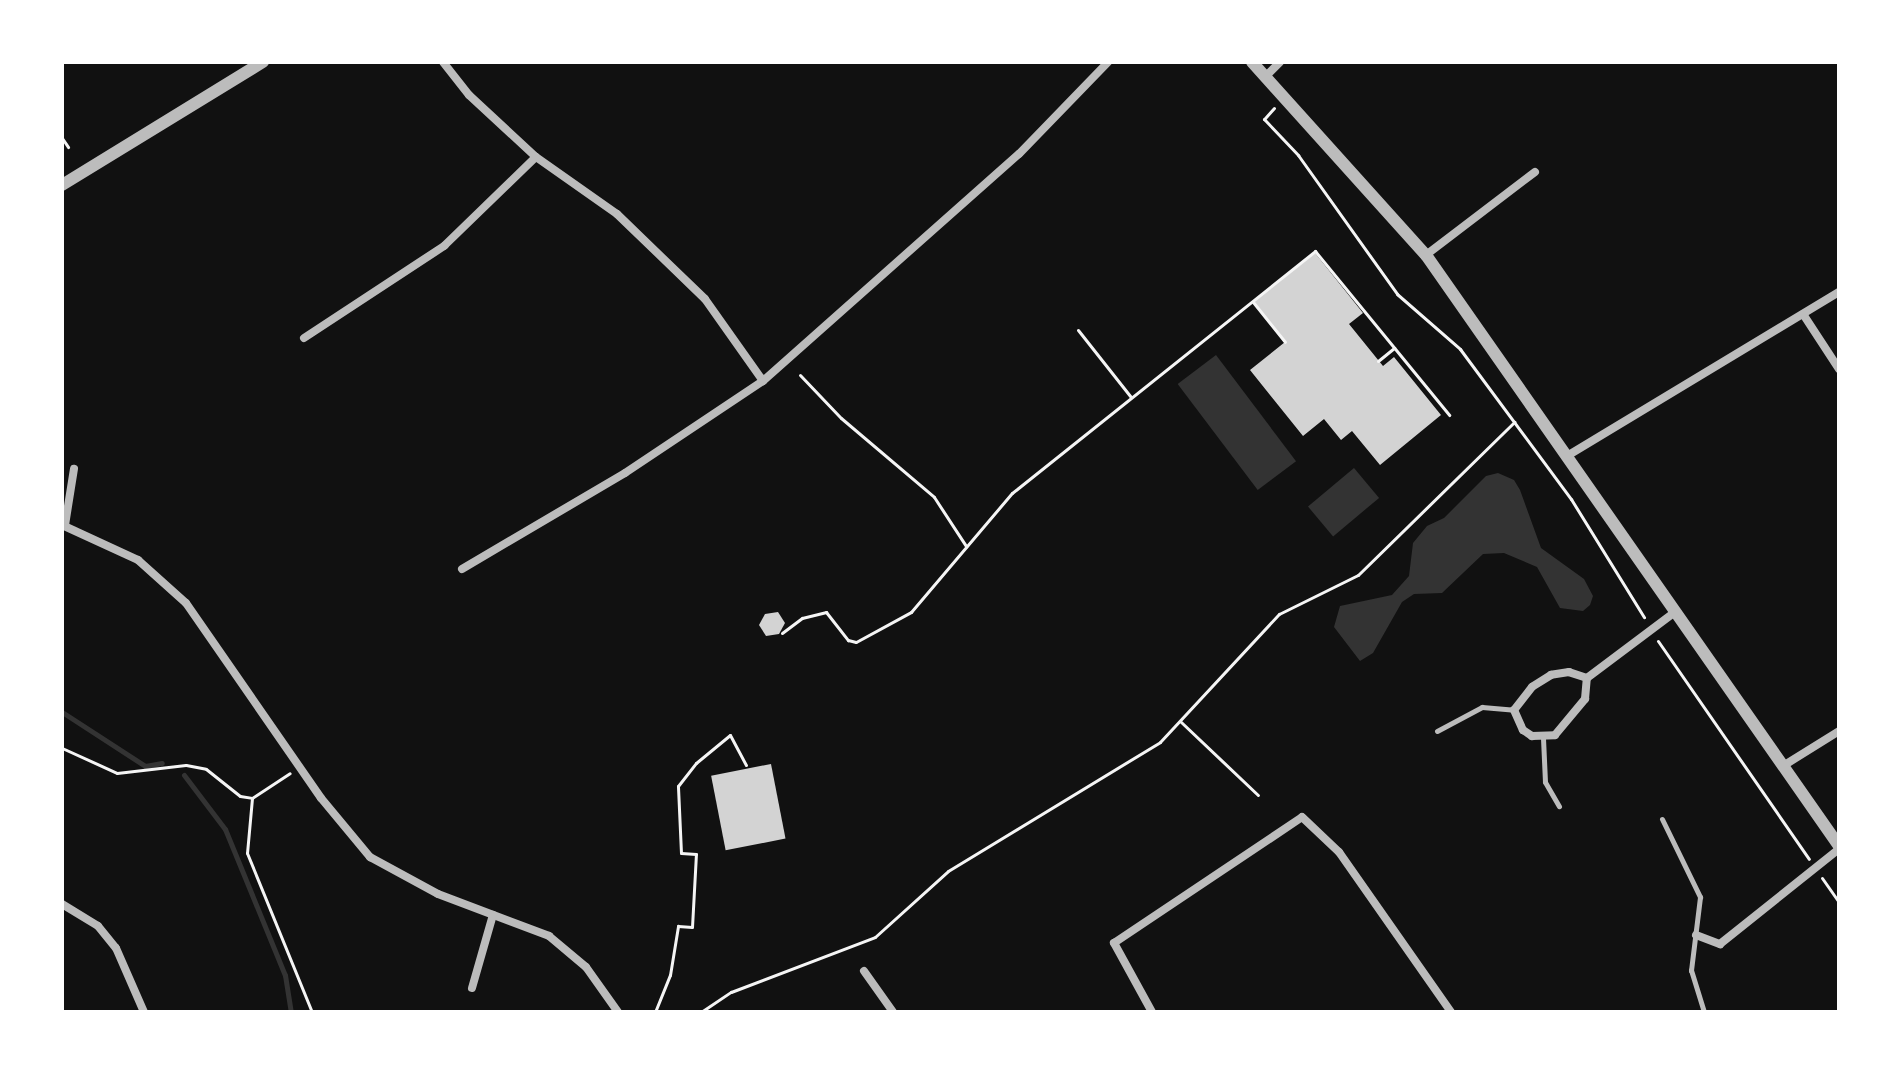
<!DOCTYPE html>
<html>
<head>
<meta charset="utf-8">
<style>
	body { margin:0 }
	#map { position:relative; width:1901px; height:1074px; overflow:hidden; background:#111; font-family:Rubik,sans-serif }
	div>[style] { position:absolute }
	.water>* { inset:0; background:#333; transform-origin:0 0 }
	.stream>* { height:5px; margin:-2.5px; padding:0 2.5px; transform-origin:2.5px; border-radius:2.5px; background:#333 }
	.building>* { inset:0; background:#d3d3d3; transform-origin:0 0 }
	.path>* { height:3px; margin:-1.5px; padding:0 1.5px; transform-origin:1.5px; border-radius:1.5px; background:#f5f5f5 }
	.service>* { height:5px; margin:-2.5px; padding:0 2.5px; transform-origin:2.5px; border-radius:2.5px; background:#bcbcbc }
	.minor>* { height:8px; margin:-4px; padding:0 4px; transform-origin:4px; border-radius:4px; background:#bcbcbc }
	.tertiary>* { height:12px; margin:-6px; padding:0 6px; transform-origin:6px; border-radius:6px; background:#bcbcbc }
	span { translate:-50% -50%; white-space:nowrap; text-align:center; line-height:1.15; -webkit-text-stroke:8px #fff; paint-order:stroke }
	.frame { position:absolute; inset:0; border:64px solid #fff; pointer-events:none }
</style>
</head>
<body>
<div id="map">
	<div class="water">
		<div style="left:1216px;top:355px;width:133px;height:48px;rotate:53deg"></div>
		<div style="left:1354px;top:468px;width:39px;height:60px;rotate:50deg"></div>
		<div style="clip-path:polygon(1498px 473px,1514px 480px,1520px 490px,1541px 548px,1584px 579px,1593px 596px,1590px 605px,1583px 611px,1560px 608px,1537px 567px,1504px 553px,1483px 554px,1442px 593px,1414px 594px,1402px 602px,1373px 653px,1360px 661px,1334px 627px,1340px 606px,1392px 595px,1409px 576px,1413px 543px,1427px 526px,1444px 518px,1486px 476px)"></div>
	</div>
	<div class="stream">
		<div style="left:62px;top:712px;width:99px;rotate:33deg"></div>
		<div style="left:145px;top:766px;width:17px;rotate:-10deg"></div>
		<div style="left:184px;top:775px;width:68px;rotate:52.8deg"></div>
		<div style="left:225px;top:829px;width:158px;rotate:67.7deg"></div>
		<div style="left:285px;top:975px;width:37px;rotate:81deg"></div>
	</div>
	<div class="building">
		<div style="clip-path:polygon(1315px 253px,1363px 313px,1349px 324px,1383px 366px,1394px 357px,1441px 415px,1380px 465px,1352px 431px,1341px 440px,1324px 419px,1303px 436px,1250px 370px,1285px 342px,1253px 302px)"></div>
		<div style="clip-path:polygon(778px 612px,785px 623px,779px 634px,766px 636px,759px 625px,765px 614px)"></div>
		<div style="left:771px;top:764px;width:76px;height:61px;rotate:79deg"></div>
	</div>
	<div class="path">
		<div style="left:1274px;top:108px;width:15px;rotate:132deg"></div>
		<div style="left:1264px;top:119px;width:50px;rotate:46.6deg"></div>
		<div style="left:1298px;top:155px;width:171px;rotate:54.5deg"></div>
		<div style="left:1397px;top:294px;width:84px;rotate:41.1deg"></div>
		<div style="left:1460px;top:349px;width:187px;rotate:53.5deg"></div>
		<div style="left:1571px;top:499px;width:139px;rotate:58.3deg"></div>
		<div style="left:62px;top:138px;width:11px;rotate:56deg"></div>
		<div style="left:1253px;top:302px;width:51px;rotate:51.3deg"></div>
		<div style="left:1078px;top:330px;width:85px;rotate:51.7deg"></div>
		<div style="left:1378px;top:361px;width:21px;rotate:-39deg"></div>
		<div style="left:800px;top:375px;width:59px;rotate:46.4deg"></div>
		<div style="left:841px;top:418px;width:122px;rotate:40.3deg"></div>
		<div style="left:934px;top:497px;width:59px;rotate:56.9deg"></div>
		<div style="left:782px;top:633px;width:25px;rotate:-37deg"></div>
		<div style="left:802px;top:618px;width:25px;rotate:-14deg"></div>
		<div style="left:826px;top:612px;width:36px;rotate:52deg"></div>
		<div style="left:848px;top:640px;width:8px;rotate:14deg"></div>
		<div style="left:856px;top:642px;width:63px;rotate:-28.6deg"></div>
		<div style="left:911px;top:612px;width:156px;rotate:-49.7deg"></div>
		<div style="left:1012px;top:493px;width:388px;rotate:-38.6deg"></div>
		<div style="left:1315px;top:251px;width:212px;rotate:50.7deg"></div>
		<div style="left:1658px;top:641px;width:265px;rotate:55.3deg"></div>
		<div style="left:1181px;top:722px;width:106px;rotate:43.5deg"></div>
		<div style="left:62px;top:748px;width:60px;rotate:24.4deg"></div>
		<div style="left:117px;top:773px;width:69px;rotate:-6.6deg"></div>
		<div style="left:186px;top:765px;width:20px;rotate:11deg"></div>
		<div style="left:206px;top:769px;width:43px;rotate:38.5deg"></div>
		<div style="left:240px;top:796px;width:12px;rotate:9deg"></div>
		<div style="left:252px;top:798px;width:45px;rotate:-33.3deg"></div>
		<div style="left:252px;top:798px;width:55px;rotate:95.2deg"></div>
		<div style="left:247px;top:853px;width:172px;rotate:67.8deg"></div>
		<div style="left:1822px;top:878px;width:29px;rotate:55deg"></div>
		<div style="left:655px;top:1012px;width:40px;rotate:-68deg"></div>
		<div style="left:670px;top:975px;width:50px;rotate:-80.7deg"></div>
		<div style="left:678px;top:926px;width:14px;rotate:4deg"></div>
		<div style="left:692px;top:927px;width:73px;rotate:-86.9deg"></div>
		<div style="left:696px;top:854px;width:15px;rotate:-176deg"></div>
		<div style="left:681px;top:853px;width:67px;rotate:-92.6deg"></div>
		<div style="left:678px;top:786px;width:29px;rotate:-52deg"></div>
		<div style="left:696px;top:763px;width:44px;rotate:-39.5deg"></div>
		<div style="left:730px;top:735px;width:34px;rotate:62deg"></div>
		<div style="left:701px;top:1012px;width:36px;rotate:-34deg"></div>
		<div style="left:731px;top:992px;width:154px;rotate:-20.9deg"></div>
		<div style="left:875px;top:937px;width:98px;rotate:-42.1deg"></div>
		<div style="left:948px;top:871px;width:248px;rotate:-31.3deg"></div>
		<div style="left:1160px;top:742px;width:175px;rotate:-47.1deg"></div>
		<div style="left:1279px;top:614px;width:88px;rotate:-26.3deg"></div>
		<div style="left:1358px;top:575px;width:219px;rotate:-44.4deg"></div>
	</div>
	<div class="service">
		<div style="left:1437px;top:731px;width:51px;rotate:-28.1deg"></div>
		<div style="left:1482px;top:707px;width:32px;rotate:5deg"></div>
		<div style="left:1543px;top:738px;width:44px;rotate:87.4deg"></div>
		<div style="left:1545px;top:782px;width:28px;rotate:60deg"></div>
		<div style="left:1662px;top:819px;width:87px;rotate:64deg"></div>
		<div style="left:1700px;top:897px;width:74px;rotate:97deg"></div>
		<div style="left:1691px;top:970px;width:44px;rotate:72.8deg"></div>
	</div>
	<div class="minor">
		<div style="left:443px;top:62px;width:42px;rotate:51.8deg"></div>
		<div style="left:469px;top:95px;width:91px;rotate:42.8deg"></div>
		<div style="left:536px;top:157px;width:99px;rotate:35.1deg"></div>
		<div style="left:617px;top:214px;width:122px;rotate:44deg"></div>
		<div style="left:705px;top:299px;width:100px;rotate:54.7deg"></div>
		<div style="left:1266px;top:76px;width:20px;rotate:-45deg"></div>
		<div style="left:1426px;top:255px;width:137px;rotate:-37.3deg"></div>
		<div style="left:1803px;top:314px;width:66px;rotate:56.8deg"></div>
		<div style="left:304px;top:338px;width:168px;rotate:-33.3deg"></div>
		<div style="left:444px;top:246px;width:128px;rotate:-44.1deg"></div>
		<div style="left:1567px;top:456px;width:318px;rotate:-31.1deg"></div>
		<div style="left:62px;top:525px;width:84px;rotate:24.7deg"></div>
		<div style="left:138px;top:560px;width:64px;rotate:41.9deg"></div>
		<div style="left:186px;top:603px;width:237px;rotate:55.3deg"></div>
		<div style="left:321px;top:798px;width:77px;rotate:50.3deg"></div>
		<div style="left:370px;top:857px;width:77px;rotate:28.6deg"></div>
		<div style="left:438px;top:894px;width:119px;rotate:20.7deg"></div>
		<div style="left:549px;top:936px;width:48px;rotate:40deg"></div>
		<div style="left:586px;top:967px;width:55px;rotate:54.6deg"></div>
		<div style="left:65px;top:525px;width:57px;rotate:-80.9deg"></div>
		<div style="left:462px;top:569px;width:189px;rotate:-30.5deg"></div>
		<div style="left:625px;top:473px;width:166px;rotate:-33.7deg"></div>
		<div style="left:763px;top:381px;width:342px;rotate:-41.6deg"></div>
		<div style="left:1019px;top:154px;width:128px;rotate:-45.9deg"></div>
		<div style="left:1587px;top:678px;width:19px;rotate:-162deg"></div>
		<div style="left:1569px;top:672px;width:18px;rotate:171deg"></div>
		<div style="left:1551px;top:675px;width:22px;rotate:148deg"></div>
		<div style="left:1532px;top:687px;width:29px;rotate:128deg"></div>
		<div style="left:1514px;top:710px;width:22px;rotate:66deg"></div>
		<div style="left:1523px;top:730px;width:11px;rotate:34deg"></div>
		<div style="left:1532px;top:736px;width:23px;rotate:-2deg"></div>
		<div style="left:1555px;top:735px;width:47px;rotate:-50.2deg"></div>
		<div style="left:1585px;top:699px;width:21px;rotate:-85deg"></div>
		<div style="left:1587px;top:678px;width:110px;rotate:-36.9deg"></div>
		<div style="left:1783px;top:766px;width:66px;rotate:-32deg"></div>
		<div style="left:62px;top:904px;width:42px;rotate:31.4deg"></div>
		<div style="left:98px;top:926px;width:28px;rotate:51deg"></div>
		<div style="left:116px;top:948px;width:70px;rotate:66.4deg"></div>
		<div style="left:1696px;top:935px;width:26px;rotate:21deg"></div>
		<div style="left:1720px;top:944px;width:152px;rotate:-38.6deg"></div>
		<div style="left:864px;top:971px;width:50px;rotate:54.7deg"></div>
		<div style="left:472px;top:988px;width:76px;rotate:-74deg"></div>
		<div style="left:1152px;top:1012px;width:79px;rotate:-118.8deg"></div>
		<div style="left:1114px;top:943px;width:226px;rotate:-33.8deg"></div>
		<div style="left:1302px;top:817px;width:51px;rotate:43.4deg"></div>
		<div style="left:1339px;top:852px;width:195px;rotate:55deg"></div>
	</div>
	<div class="tertiary">
		<div style="left:1252px;top:62px;width:260px;rotate:48deg"></div>
		<div style="left:1426px;top:255px;width:721px;rotate:55.05deg"></div>
		<div style="left:62px;top:185px;width:236px;rotate:-31.5deg"></div>
	</div>
	<div class="frame"></div>
</div>
</body>
</html>
